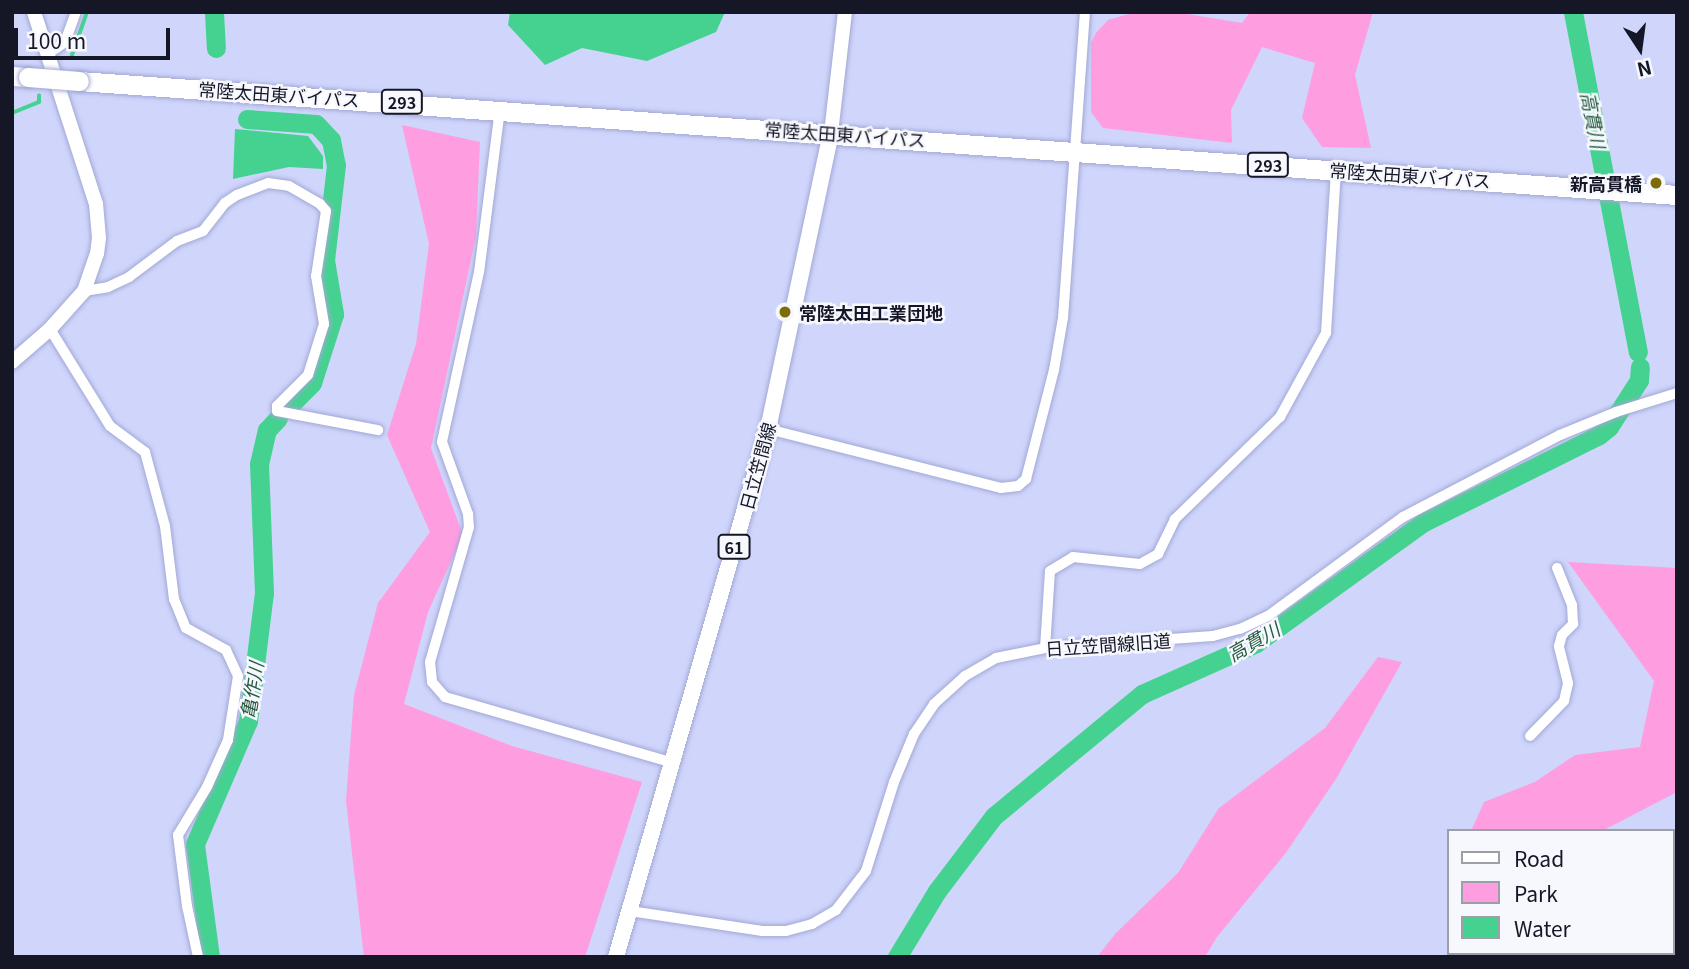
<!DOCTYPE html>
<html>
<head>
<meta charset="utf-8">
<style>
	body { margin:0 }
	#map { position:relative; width:1689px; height:969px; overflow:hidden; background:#cfd5fb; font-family:Georgia,"Noto Sans JP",serif }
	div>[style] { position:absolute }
	.green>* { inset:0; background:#ff9de1 }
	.water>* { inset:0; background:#45d290 }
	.stream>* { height:3.5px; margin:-1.75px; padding:0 1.75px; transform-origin:1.75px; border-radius:1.75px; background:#45d290 }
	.river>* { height:19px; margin:-9.5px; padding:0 9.5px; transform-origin:9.5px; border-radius:9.5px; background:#45d290 }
	.roads { filter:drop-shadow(0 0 2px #a2a8d5) drop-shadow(0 0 2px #a2a8d5) }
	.street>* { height:10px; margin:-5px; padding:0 5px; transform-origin:5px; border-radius:5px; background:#fff }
	.secondary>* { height:14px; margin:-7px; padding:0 7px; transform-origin:7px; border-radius:7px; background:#fff }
	.primary>* { height:16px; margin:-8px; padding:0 8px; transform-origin:8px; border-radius:8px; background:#fff }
	.highway>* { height:19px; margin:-9.5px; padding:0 9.5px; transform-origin:9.5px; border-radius:9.5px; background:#fff }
	.bridges { filter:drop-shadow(0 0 2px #a2a8d5) drop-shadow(0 0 2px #a2a8d5) }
	.highway-bridge>* { height:19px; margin:-9.5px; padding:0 9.5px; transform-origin:9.5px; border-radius:9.5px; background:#fff }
	.dots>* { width:19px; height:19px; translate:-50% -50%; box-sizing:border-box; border:4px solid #f7f8fd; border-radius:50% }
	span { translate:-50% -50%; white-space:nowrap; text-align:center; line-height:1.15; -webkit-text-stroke:5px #f7f8fd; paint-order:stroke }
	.shield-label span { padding:2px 5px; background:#f7f8fd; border:2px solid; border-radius:5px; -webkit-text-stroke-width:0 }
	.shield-label { font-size:16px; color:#151727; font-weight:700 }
	.street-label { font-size:18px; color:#151727 }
	.poi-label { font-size:18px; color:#151727; font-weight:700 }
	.right { translate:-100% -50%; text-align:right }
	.left { translate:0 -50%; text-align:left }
	.water-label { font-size:19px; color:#255a3f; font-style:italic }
	.frame { position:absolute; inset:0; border:14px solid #151727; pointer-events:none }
	.legend { position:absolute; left:1447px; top:829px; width:228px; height:126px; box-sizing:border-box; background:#f7f8fd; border:2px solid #9d9ea7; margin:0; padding:9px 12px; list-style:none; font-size:21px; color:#151727 }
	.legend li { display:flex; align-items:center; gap:14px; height:35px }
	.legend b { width:35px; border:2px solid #9d9ea7 }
	.north { position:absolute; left:1605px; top:14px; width:70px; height:70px; -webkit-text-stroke:5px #f7f8fd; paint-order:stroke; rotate:167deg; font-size:19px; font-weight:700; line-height:28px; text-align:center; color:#151727 }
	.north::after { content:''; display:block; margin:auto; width:24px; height:32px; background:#151727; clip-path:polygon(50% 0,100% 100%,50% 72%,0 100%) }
	.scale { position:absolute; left:14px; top:28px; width:156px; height:32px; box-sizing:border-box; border:4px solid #151727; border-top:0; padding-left:9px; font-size:21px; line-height:24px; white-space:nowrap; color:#151727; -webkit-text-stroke:5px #f7f8fd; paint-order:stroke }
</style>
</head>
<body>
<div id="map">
	<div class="green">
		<div style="clip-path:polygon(1136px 12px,1175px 12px,1242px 23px,1250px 12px,1373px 12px,1355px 75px,1371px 148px,1322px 147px,1302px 118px,1315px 63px,1262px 47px,1231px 110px,1232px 143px,1103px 128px,1091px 112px,1091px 43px,1096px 33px,1108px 20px)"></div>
		<div style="clip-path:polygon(402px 125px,480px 142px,476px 236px,431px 448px,463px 535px,428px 612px,404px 704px,512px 746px,642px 782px,585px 957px,364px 957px,346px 801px,354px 695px,378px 603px,430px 532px,387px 435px,416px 344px,429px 244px)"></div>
		<div style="clip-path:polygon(1568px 562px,1677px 568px,1677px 792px,1602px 831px,1471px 831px,1484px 802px,1535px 782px,1575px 755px,1640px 747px,1654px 681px)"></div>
		<div style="clip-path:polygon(1378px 657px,1402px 662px,1336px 779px,1285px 854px,1217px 937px,1205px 957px,1097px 957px,1116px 933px,1178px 873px,1219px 808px,1325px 728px)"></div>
	</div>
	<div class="water">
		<div style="clip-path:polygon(510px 12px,725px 12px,716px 32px,647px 61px,582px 48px,545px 65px,508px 25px)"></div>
		<div style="clip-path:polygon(235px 129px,308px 136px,323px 156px,323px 169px,289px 167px,233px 179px)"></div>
	</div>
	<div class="stream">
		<div style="left:71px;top:58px;width:49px;rotate:-70.8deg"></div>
		<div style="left:12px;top:113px;width:29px;rotate:-22deg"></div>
		<div style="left:39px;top:102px;width:6px;rotate:-90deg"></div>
	</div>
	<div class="river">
		<div style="left:214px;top:12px;width:36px;rotate:87deg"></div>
		<div style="left:1573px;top:12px;width:346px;rotate:79.2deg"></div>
		<div style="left:247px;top:119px;width:69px;rotate:4.1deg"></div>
		<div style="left:316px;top:124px;width:22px;rotate:47deg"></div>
		<div style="left:331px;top:140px;width:25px;rotate:79deg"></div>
		<div style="left:336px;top:165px;width:96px;rotate:96.6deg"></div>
		<div style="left:325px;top:260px;width:55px;rotate:80.5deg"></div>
		<div style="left:334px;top:314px;width:72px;rotate:107.7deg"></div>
		<div style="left:312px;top:383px;width:37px;rotate:135deg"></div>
		<div style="left:210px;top:957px;width:114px;rotate:-97.6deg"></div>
		<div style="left:195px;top:844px;width:134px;rotate:-66.7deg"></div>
		<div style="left:248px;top:721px;width:129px;rotate:-82.9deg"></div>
		<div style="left:264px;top:593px;width:129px;rotate:-92.2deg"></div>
		<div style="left:259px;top:464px;width:35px;rotate:-77deg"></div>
		<div style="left:267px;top:430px;width:16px;rotate:-47deg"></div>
		<div style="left:897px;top:957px;width:77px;rotate:-58.8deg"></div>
		<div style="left:937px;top:891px;width:94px;rotate:-52.8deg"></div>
		<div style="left:994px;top:816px;width:192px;rotate:-39.5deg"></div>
		<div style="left:1142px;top:694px;width:125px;rotate:-24.1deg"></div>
		<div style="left:1256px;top:643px;width:207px;rotate:-35.8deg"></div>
		<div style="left:1424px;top:522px;width:195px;rotate:-26.4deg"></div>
		<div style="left:1599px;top:435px;width:13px;rotate:-39deg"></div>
		<div style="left:1609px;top:427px;width:56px;rotate:-57.4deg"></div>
		<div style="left:1639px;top:380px;width:13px;rotate:-86deg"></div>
	</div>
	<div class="roads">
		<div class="street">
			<div style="left:46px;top:55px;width:23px;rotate:-34deg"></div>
			<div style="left:65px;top:42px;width:32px;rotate:-70deg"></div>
			<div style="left:500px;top:109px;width:164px;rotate:97.3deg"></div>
			<div style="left:479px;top:272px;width:174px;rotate:102.3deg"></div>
			<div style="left:442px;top:442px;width:77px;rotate:70.1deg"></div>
			<div style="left:468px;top:514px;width:13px;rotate:86deg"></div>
			<div style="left:469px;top:527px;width:141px;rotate:106.1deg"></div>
			<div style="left:430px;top:662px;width:20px;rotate:84deg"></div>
			<div style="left:432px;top:682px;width:20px;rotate:49deg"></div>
			<div style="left:445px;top:697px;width:237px;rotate:16.1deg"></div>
			<div style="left:84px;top:291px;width:24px;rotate:-9deg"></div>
			<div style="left:108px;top:287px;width:23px;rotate:-25deg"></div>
			<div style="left:129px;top:277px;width:60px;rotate:-36.9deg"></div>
			<div style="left:177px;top:241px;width:28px;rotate:-21deg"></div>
			<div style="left:203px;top:231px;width:36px;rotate:-52deg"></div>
			<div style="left:225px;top:203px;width:14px;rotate:-34deg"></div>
			<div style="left:237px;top:195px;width:33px;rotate:-21deg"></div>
			<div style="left:268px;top:183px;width:21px;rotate:8deg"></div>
			<div style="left:289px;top:186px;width:36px;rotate:30deg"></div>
			<div style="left:320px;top:204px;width:9px;rotate:49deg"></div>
			<div style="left:326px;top:211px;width:66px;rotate:98.7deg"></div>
			<div style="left:316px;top:276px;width:49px;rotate:80.5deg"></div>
			<div style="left:324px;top:324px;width:53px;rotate:107.4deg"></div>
			<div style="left:308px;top:375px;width:44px;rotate:135deg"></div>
			<div style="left:277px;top:406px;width:5px;rotate:90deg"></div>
			<div style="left:277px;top:411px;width:103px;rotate:10.7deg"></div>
			<div style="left:50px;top:329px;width:114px;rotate:58.3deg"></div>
			<div style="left:110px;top:426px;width:44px;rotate:36.6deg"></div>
			<div style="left:145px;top:452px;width:77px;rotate:74.9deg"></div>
			<div style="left:165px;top:526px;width:74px;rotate:83deg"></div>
			<div style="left:174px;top:599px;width:31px;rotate:68deg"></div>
			<div style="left:186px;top:628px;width:46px;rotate:28.8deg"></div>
			<div style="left:226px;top:650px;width:29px;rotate:65deg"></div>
			<div style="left:238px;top:676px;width:65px;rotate:98.9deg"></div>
			<div style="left:228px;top:740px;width:51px;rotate:114.1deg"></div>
			<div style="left:207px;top:787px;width:56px;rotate:121.1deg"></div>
			<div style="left:178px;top:835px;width:72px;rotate:82.8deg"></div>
			<div style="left:187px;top:906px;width:52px;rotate:77.8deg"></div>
			<div style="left:768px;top:429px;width:240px;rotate:14.2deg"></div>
			<div style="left:1001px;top:488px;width:17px;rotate:-7deg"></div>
			<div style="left:1018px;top:486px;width:11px;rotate:-41deg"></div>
			<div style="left:1026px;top:479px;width:113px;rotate:-75.6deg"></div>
			<div style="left:1054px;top:370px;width:53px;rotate:-80.2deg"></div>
			<div style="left:1063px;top:318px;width:307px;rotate:-85.9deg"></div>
			<div style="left:1045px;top:648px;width:77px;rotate:-86.3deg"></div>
			<div style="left:1050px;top:571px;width:27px;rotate:-31deg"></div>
			<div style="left:1073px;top:557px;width:67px;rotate:6deg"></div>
			<div style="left:1140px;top:564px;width:21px;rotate:-29deg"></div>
			<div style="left:1158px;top:554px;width:39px;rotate:-64deg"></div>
			<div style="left:1175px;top:519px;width:146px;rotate:-44.2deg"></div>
			<div style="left:1280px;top:417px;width:96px;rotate:-61.3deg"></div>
			<div style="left:1326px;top:333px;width:163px;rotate:-86.5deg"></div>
			<div style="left:1530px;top:736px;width:49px;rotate:-45.8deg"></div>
			<div style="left:1564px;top:701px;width:18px;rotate:-77deg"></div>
			<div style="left:1568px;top:683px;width:38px;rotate:-104deg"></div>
			<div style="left:1559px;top:646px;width:11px;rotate:-75deg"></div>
			<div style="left:1562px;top:635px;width:16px;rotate:-45deg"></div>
			<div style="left:1573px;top:624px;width:19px;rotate:-93deg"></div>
			<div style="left:1572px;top:605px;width:40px;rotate:-112deg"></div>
			<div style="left:630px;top:911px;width:134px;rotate:8.6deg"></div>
			<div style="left:762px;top:931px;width:24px"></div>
			<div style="left:786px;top:931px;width:27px;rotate:-15deg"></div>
			<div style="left:812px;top:924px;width:28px;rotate:-30deg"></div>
			<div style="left:836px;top:910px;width:49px;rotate:-52.4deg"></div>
			<div style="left:866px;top:871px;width:93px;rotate:-72.5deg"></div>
			<div style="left:894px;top:782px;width:52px;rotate:-67.4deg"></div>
			<div style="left:914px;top:734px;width:36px;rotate:-56deg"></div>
			<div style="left:934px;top:704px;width:42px;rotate:-42.1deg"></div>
			<div style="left:965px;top:676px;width:36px;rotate:-30deg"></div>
			<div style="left:996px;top:658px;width:50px;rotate:-11.5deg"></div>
			<div style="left:1045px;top:648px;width:168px;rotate:-4.1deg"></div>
			<div style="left:1213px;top:636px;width:28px;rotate:-15deg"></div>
			<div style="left:1240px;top:629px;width:31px;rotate:-25deg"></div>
			<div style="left:1268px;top:616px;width:167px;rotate:-36.3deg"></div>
			<div style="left:1403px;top:517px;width:177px;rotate:-27.6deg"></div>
			<div style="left:1560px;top:435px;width:61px;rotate:-22.3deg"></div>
			<div style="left:1616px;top:412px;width:64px;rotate:-17.3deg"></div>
		</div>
		<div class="secondary">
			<div style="left:831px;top:133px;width:122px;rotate:-83.4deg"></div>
			<div style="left:12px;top:362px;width:50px;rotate:-41deg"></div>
			<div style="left:50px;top:329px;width:51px;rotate:-48.2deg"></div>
			<div style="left:84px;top:291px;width:39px;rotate:-71deg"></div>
			<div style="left:97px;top:254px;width:16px;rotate:-83deg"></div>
			<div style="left:99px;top:238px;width:34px;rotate:-95deg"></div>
			<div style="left:96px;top:204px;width:202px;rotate:-107.9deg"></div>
		</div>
		<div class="primary">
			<div style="left:616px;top:957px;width:549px;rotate:-73.94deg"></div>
			<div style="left:768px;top:429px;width:303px;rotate:-78deg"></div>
		</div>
		<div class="highway">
			<div style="left:12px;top:76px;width:16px;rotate:4deg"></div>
			<div style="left:79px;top:81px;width:1602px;rotate:4.08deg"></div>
		</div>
	</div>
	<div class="bridges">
		<div class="highway-bridge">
			<div style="left:28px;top:77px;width:51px;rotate:4.5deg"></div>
		</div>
	</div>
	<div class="dots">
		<div style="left:1656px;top:183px;background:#7d6d08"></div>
		<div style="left:785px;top:312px;background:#7d6d08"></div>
	</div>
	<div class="shield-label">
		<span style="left:402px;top:102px">293</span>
		<span style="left:1268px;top:165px">293</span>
		<span style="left:734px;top:547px">61</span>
	</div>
	<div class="street-label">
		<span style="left:279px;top:94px;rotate:4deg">常陸太田東バイパス</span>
		<span style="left:845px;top:134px;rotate:4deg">常陸太田東バイパス</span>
		<span style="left:1410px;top:175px;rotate:4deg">常陸太田東バイパス</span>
		<span style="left:757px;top:466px;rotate:-75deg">日立笠間線</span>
		<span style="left:1108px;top:644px;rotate:-4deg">日立笠間線旧道</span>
	</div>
	<div class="poi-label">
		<span class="right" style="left:1642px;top:183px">新高貫橋</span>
		<span class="left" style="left:799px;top:312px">常陸太田工業団地</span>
	</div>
	<div class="water-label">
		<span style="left:1594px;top:120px;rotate:79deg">高貫川</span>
		<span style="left:1253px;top:641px;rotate:-30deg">高貫川</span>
		<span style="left:251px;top:690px;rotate:-81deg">亀作川</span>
	</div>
	<div class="frame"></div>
	<ul class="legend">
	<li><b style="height:9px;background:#fff"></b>Road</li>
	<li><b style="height:19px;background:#ff9de1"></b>Park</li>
	<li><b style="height:19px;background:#45d290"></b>Water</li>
	</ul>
	<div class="north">N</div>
	<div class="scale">100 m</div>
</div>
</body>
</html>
